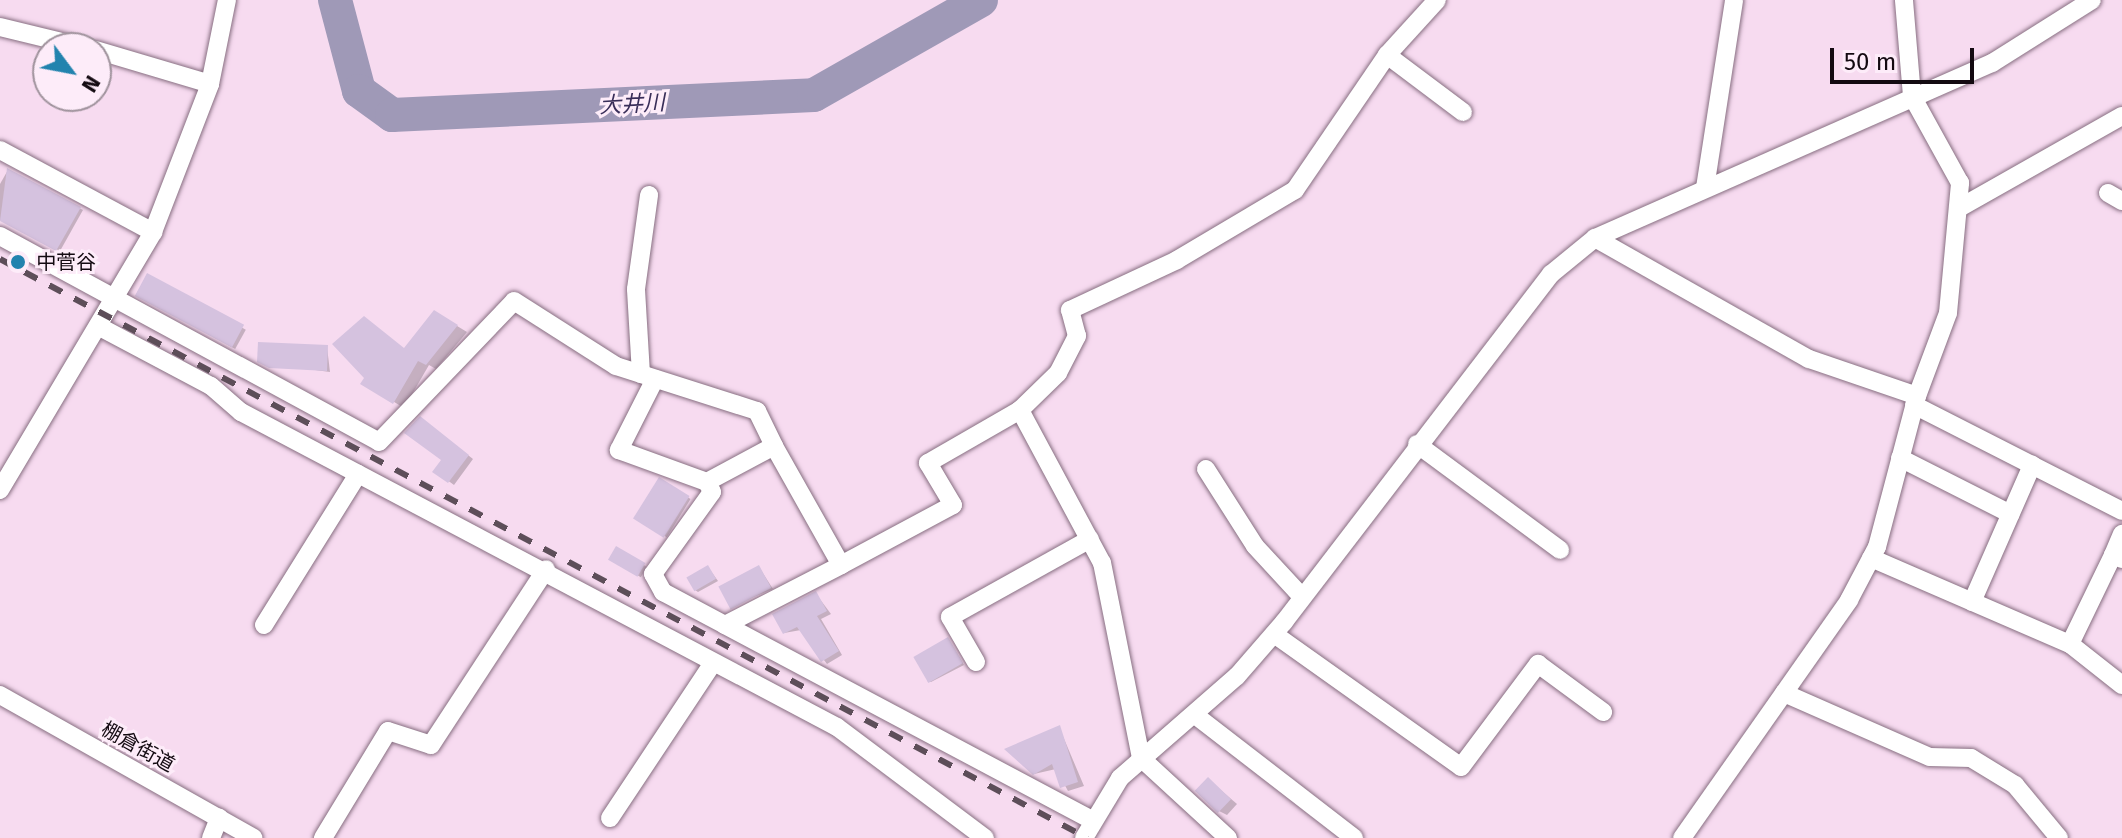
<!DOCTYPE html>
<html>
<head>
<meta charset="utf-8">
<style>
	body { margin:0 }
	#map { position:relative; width:2122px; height:838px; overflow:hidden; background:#f7dbf0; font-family:"Fira Sans","Noto Sans JP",sans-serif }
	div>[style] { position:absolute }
	.shadow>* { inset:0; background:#0003; transform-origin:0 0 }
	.river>* { height:34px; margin:-17px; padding:0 17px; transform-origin:17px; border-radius:17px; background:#9f99b7 }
	.building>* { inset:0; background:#d5c2df; transform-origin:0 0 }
	.roads { filter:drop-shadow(0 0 2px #876e81) drop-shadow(0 0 2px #876e81) }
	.minor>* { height:18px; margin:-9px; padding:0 9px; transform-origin:9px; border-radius:9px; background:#fff }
	.rail>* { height:6px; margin-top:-3px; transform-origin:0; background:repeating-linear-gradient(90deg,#5d4e59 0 14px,transparent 0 28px) }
	.dots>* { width:22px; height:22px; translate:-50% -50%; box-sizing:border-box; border:4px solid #fdecf9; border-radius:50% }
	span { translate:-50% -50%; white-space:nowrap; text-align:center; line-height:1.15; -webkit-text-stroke:6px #fdecf9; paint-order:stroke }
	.poi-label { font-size:20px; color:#130a11 }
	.left { translate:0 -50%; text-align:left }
	.street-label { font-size:20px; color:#130a11 }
	.water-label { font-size:22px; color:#392e59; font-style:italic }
	.north { position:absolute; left:32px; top:32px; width:80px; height:80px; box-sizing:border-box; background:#fdecf9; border:2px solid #9f929c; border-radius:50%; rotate:122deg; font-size:22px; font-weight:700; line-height:32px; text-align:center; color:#130a11 }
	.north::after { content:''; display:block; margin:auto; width:28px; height:36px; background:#2283ae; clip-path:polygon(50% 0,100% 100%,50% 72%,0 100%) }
	.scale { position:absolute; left:1830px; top:48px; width:144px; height:36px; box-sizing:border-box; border:4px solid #130a11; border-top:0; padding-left:10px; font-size:24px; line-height:28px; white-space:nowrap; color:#130a11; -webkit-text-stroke:6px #fdecf9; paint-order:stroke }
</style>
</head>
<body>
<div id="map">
	<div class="shadow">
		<div style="clip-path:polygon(8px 170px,83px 210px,60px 251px,0 220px,0 184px)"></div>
		<div style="left:147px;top:275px;width:113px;height:22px;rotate:29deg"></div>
		<div style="clip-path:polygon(434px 312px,467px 332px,436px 369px,429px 365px,404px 408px,363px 383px,405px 349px)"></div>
		<div style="clip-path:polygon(327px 347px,330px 372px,263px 363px)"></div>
		<div style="clip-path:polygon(426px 422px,473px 459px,454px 485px,435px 471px,444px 459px)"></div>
		<div style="left:660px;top:480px;width:36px;height:45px;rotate:32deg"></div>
		<div style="left:617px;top:549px;width:35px;height:12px;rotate:31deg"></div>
		<div style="clip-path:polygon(708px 567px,718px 581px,698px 592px,695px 590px)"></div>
		<div style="clip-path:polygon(759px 567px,773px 589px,731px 606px)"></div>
		<div style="clip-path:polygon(816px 594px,831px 614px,821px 619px,842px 655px,827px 664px,801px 630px,784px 633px)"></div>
		<div style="clip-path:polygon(948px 639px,964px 665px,931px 682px,927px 681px)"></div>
		<div style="clip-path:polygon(1059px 727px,1084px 786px,1068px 791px,1056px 769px,1034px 774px)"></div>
		<div style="clip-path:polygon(1209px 780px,1237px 804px,1227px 815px,1219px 811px)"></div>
	</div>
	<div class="river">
		<div style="left:335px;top:0;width:94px;rotate:75.2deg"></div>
		<div style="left:359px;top:91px;width:41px;rotate:36deg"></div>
		<div style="left:392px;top:115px;width:422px;rotate:-2.7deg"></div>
		<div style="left:814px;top:95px;width:192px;rotate:-29.6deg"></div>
	</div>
	<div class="building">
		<div style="clip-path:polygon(7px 168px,81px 207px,56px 251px,0 221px)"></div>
		<div style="left:147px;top:273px;width:110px;height:26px;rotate:28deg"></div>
		<div style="clip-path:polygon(434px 310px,458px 325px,426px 365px,418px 361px,393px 404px,360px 384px,364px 378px,332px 344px,364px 316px,404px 348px)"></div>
		<div style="clip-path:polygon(258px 342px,328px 345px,327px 371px,269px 368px,257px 362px)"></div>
		<div style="clip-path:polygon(420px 416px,469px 455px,448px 483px,432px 472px,441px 460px,404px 433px)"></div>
		<div style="left:659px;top:477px;width:36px;height:49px;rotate:32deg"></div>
		<div style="left:616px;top:546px;width:34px;height:16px;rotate:30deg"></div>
		<div style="left:708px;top:565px;width:16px;height:25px;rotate:60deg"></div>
		<div style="left:759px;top:565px;width:26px;height:46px;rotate:62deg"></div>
		<div style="clip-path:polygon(816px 591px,827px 611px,817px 616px,839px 651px,821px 662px,797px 627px,783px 634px,772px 614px)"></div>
		<div style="left:948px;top:637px;width:30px;height:40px;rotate:60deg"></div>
		<div style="clip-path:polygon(1060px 725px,1078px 782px,1060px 788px,1052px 764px,1033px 775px,1004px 749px)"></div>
		<div style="left:1208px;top:777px;width:32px;height:19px;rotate:44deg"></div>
	</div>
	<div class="roads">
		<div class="minor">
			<div style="left:0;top:27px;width:89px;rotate:13.6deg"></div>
			<div style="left:96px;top:50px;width:119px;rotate:16.6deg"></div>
			<div style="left:1387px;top:55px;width:95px;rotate:36.9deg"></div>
			<div style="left:0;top:150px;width:174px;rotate:28.2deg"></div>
			<div style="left:1705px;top:188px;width:190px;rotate:-81.2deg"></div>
			<div style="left:2108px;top:193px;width:16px;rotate:30deg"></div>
			<div style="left:1961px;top:207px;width:185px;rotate:-29.5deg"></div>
			<div style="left:0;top:236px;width:431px;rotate:28.5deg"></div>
			<div style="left:379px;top:442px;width:195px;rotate:-46.2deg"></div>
			<div style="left:514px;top:301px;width:121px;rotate:32.5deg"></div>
			<div style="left:616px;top:366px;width:148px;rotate:17.7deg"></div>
			<div style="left:757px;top:411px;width:39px;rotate:64deg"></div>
			<div style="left:1595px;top:238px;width:246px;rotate:29.5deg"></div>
			<div style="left:1809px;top:359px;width:114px;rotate:18.9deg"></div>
			<div style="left:98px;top:326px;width:128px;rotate:28deg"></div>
			<div style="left:211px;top:386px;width:40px;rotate:41deg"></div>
			<div style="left:241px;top:412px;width:674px;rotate:27.86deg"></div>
			<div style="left:837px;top:727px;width:185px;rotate:36.9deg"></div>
			<div style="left:641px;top:374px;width:85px;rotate:-93.4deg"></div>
			<div style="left:636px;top:289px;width:95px;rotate:-82.1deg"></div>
			<div style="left:655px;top:379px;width:80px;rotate:116.9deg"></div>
			<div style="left:619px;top:450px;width:94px;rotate:20deg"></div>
			<div style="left:1914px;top:405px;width:233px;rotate:27deg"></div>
			<div style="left:1417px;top:444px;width:178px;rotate:36.5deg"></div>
			<div style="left:1900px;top:458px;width:124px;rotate:26.8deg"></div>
			<div style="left:1206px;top:469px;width:91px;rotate:57.5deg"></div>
			<div style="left:1255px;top:546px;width:69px;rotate:47.3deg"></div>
			<div style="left:0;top:490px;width:300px;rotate:-59.3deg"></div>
			<div style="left:153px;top:232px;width:159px;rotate:-68.9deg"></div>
			<div style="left:210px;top:84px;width:86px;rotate:-78.6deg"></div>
			<div style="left:2113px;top:555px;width:23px;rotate:-67deg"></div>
			<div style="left:1871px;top:558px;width:217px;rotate:23.4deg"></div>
			<div style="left:2070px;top:644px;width:66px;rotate:38.3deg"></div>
			<div style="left:841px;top:565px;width:127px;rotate:-28.2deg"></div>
			<div style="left:953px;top:505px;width:49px;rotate:-120.8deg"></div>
			<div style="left:928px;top:463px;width:106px;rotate:-29.9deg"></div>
			<div style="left:1972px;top:602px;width:150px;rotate:-66.3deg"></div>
			<div style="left:264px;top:625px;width:178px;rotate:-58.1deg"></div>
			<div style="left:725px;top:625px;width:131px;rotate:-27.3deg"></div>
			<div style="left:841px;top:565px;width:137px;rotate:-119.4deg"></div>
			<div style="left:774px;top:446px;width:76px;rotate:151.8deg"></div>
			<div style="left:707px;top:482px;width:11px;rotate:63deg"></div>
			<div style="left:712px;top:492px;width:101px;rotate:125.7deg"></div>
			<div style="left:653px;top:574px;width:21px;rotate:61deg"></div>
			<div style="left:663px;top:592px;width:70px;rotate:28deg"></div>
			<div style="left:725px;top:625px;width:417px;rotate:28deg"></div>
			<div style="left:1274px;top:634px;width:229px;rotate:35.4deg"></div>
			<div style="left:1461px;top:767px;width:129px;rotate:-53.2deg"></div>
			<div style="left:1538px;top:664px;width:81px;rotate:36.4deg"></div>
			<div style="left:2070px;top:644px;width:99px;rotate:-64.2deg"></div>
			<div style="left:2113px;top:555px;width:10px;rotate:24deg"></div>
			<div style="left:976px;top:662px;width:52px;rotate:-120deg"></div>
			<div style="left:950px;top:617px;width:160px;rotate:-29.1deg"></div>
			<div style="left:1784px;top:693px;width:159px;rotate:23.7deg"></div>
			<div style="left:1930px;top:757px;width:41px;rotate:1.4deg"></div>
			<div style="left:1971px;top:758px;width:52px;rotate:31.5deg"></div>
			<div style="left:2015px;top:785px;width:69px;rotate:50.3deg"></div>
			<div style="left:0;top:695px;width:291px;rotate:29.4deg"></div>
			<div style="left:1195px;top:715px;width:201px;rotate:37.7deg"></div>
			<div style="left:610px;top:818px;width:186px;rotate:-56.4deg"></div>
			<div style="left:211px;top:838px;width:22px;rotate:-68deg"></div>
			<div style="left:323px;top:838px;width:125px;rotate:-58.7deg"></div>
			<div style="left:388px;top:731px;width:45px;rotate:18deg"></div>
			<div style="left:431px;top:745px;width:210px;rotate:-56.8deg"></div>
			<div style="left:1084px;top:838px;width:70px;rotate:-59deg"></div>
			<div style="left:1120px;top:778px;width:155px;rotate:-41.1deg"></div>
			<div style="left:1237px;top:676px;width:72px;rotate:-49deg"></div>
			<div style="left:1284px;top:622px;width:439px;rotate:-52.5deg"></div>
			<div style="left:1551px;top:274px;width:57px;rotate:-39.3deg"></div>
			<div style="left:1595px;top:238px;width:434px;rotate:-23.8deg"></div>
			<div style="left:1992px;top:63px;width:118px;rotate:-32.2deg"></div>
			<div style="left:1228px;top:838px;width:118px;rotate:-137.4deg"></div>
			<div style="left:1141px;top:758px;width:199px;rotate:-101.3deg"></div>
			<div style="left:1102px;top:563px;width:174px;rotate:-118.2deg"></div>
			<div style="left:1020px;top:410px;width:53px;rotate:-44.2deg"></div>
			<div style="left:1058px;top:373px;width:42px;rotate:-62.8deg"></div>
			<div style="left:1077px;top:336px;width:27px;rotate:-105deg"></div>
			<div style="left:1070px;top:310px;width:118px;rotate:-25deg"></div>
			<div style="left:1177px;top:260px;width:137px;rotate:-30.7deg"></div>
			<div style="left:1295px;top:190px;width:163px;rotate:-55.7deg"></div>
			<div style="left:1387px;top:55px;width:74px;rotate:-47.7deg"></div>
			<div style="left:1682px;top:838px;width:291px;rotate:-54.9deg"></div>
			<div style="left:1849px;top:600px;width:60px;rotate:-62.2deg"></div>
			<div style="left:1877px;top:547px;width:156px;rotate:-75.2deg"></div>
			<div style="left:1917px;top:396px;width:89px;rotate:-69.5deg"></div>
			<div style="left:1948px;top:313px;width:131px;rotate:-84.7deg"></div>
			<div style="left:1960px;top:183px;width:99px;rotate:-118.9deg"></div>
			<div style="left:1912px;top:96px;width:96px;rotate:-94.8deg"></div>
		</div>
	</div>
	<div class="rail">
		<div style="left:0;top:259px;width:1232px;rotate:28.04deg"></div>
	</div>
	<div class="dots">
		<div style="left:18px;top:262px;background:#2283ae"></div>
	</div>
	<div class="poi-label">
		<span class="left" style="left:36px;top:262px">中菅谷</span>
	</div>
	<div class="street-label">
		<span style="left:138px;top:747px;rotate:29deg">棚倉街道</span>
	</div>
	<div class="water-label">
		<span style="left:632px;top:104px;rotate:-3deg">大井川</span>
	</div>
	<div class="north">N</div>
	<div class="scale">50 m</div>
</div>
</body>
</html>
